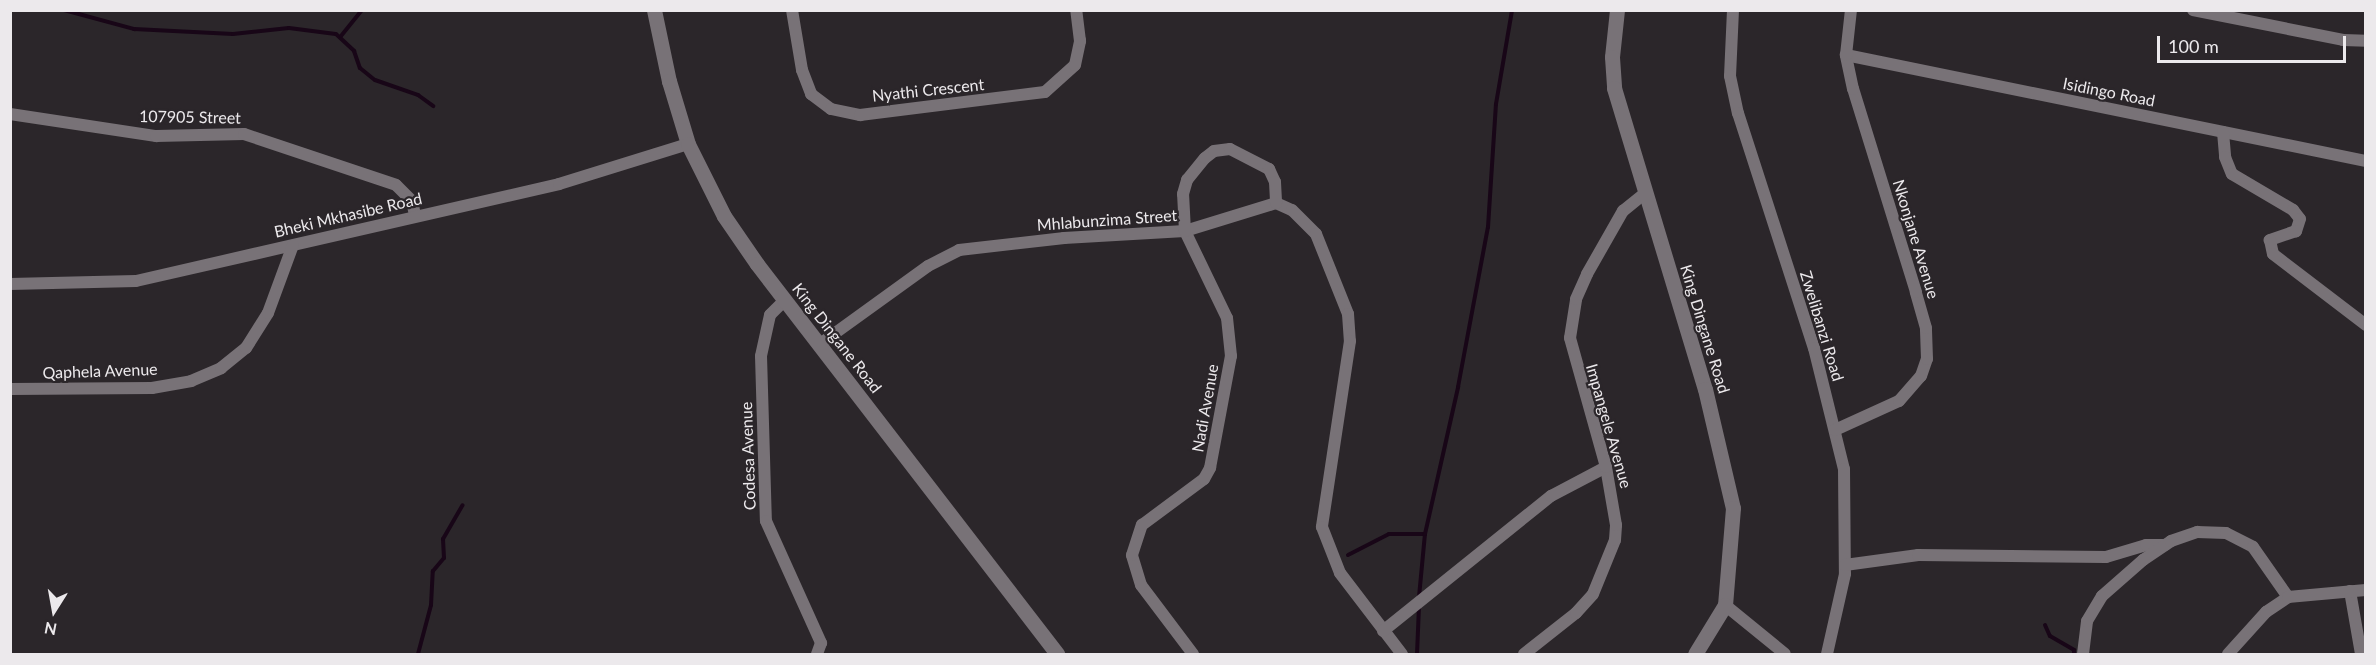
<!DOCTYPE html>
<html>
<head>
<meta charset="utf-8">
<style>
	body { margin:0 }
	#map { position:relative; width:2376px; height:665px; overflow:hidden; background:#2b262a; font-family:Lato,sans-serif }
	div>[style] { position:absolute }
	.stream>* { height:4px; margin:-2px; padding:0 2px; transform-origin:2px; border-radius:2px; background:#180617 }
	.minor>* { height:12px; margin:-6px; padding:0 6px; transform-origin:6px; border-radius:6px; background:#787277 }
	.tertiary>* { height:15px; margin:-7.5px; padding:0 7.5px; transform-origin:7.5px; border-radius:7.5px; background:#787277 }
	span { translate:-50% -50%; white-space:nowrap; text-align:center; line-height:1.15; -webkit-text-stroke:4.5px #2b262a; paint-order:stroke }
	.street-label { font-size:16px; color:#ece9ec }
	.frame { position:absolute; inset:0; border:12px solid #ece9ec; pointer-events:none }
	.north { position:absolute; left:24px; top:581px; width:60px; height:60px; -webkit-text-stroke:4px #2b262a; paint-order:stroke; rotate:191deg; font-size:16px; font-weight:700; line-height:24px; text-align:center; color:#ece9ec }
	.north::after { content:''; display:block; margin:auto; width:21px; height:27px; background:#ece9ec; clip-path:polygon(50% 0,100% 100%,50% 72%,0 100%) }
	.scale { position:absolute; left:2157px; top:36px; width:189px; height:27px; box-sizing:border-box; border:3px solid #ece9ec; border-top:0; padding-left:8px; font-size:18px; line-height:21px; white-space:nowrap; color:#ece9ec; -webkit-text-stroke:4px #2b262a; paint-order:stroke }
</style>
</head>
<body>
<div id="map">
	<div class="stream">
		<div style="left:64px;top:10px;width:73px;rotate:15.2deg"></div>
		<div style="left:134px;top:29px;width:99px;rotate:2.9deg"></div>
		<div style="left:233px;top:34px;width:56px;rotate:-6.1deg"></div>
		<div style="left:289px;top:28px;width:47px;rotate:7.3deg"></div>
		<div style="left:336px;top:34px;width:25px;rotate:43deg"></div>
		<div style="left:354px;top:51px;width:18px;rotate:71deg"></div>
		<div style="left:360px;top:68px;width:19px;rotate:39deg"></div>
		<div style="left:375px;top:80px;width:46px;rotate:19.2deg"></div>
		<div style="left:418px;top:95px;width:19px;rotate:36deg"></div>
		<div style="left:341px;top:36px;width:33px;rotate:-51deg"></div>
		<div style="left:1348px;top:555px;width:46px;rotate:-27.1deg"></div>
		<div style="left:1389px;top:534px;width:36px"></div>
		<div style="left:1419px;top:597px;width:63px;rotate:-84.6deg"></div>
		<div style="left:1425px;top:534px;width:151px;rotate:-77.3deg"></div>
		<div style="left:1458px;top:387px;width:163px;rotate:-79.4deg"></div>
		<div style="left:1488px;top:227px;width:123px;rotate:-86.3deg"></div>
		<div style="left:1496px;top:104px;width:95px;rotate:-80.3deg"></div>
		<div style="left:2045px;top:625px;width:12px;rotate:66deg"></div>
		<div style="left:2050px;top:636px;width:28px;rotate:30deg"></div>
		<div style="left:2074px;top:650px;width:4px;rotate:90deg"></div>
		<div style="left:418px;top:654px;width:51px;rotate:-75.1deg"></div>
		<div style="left:431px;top:605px;width:34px;rotate:-87deg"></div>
		<div style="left:433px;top:571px;width:17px;rotate:-50deg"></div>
		<div style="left:444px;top:558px;width:19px;rotate:-93deg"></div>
		<div style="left:443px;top:539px;width:39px;rotate:-60deg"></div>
		<div style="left:1417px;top:654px;width:47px;rotate:-87.6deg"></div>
	</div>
	<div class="minor">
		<div style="left:792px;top:10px;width:61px;rotate:80.5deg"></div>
		<div style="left:802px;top:70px;width:26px;rotate:69deg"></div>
		<div style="left:811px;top:94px;width:25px;rotate:37deg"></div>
		<div style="left:831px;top:109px;width:30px;rotate:12deg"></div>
		<div style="left:860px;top:115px;width:186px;rotate:-7.1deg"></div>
		<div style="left:1045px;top:92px;width:40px;rotate:-42deg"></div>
		<div style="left:1075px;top:65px;width:25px;rotate:-78deg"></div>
		<div style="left:1080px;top:41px;width:31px;rotate:-97deg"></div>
		<div style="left:1733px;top:10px;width:66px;rotate:92.6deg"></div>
		<div style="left:1730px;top:76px;width:38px;rotate:78deg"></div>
		<div style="left:1738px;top:113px;width:247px;rotate:72.1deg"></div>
		<div style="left:1814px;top:348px;width:125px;rotate:76.1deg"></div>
		<div style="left:1844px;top:469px;width:105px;rotate:89.5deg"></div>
		<div style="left:1845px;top:574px;width:82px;rotate:102.7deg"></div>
		<div style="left:2193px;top:10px;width:153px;rotate:11.3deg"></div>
		<div style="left:2343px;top:40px;width:23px;rotate:2deg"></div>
		<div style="left:1846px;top:55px;width:531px;rotate:11.52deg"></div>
		<div style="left:10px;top:114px;width:148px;rotate:8.6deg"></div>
		<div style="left:156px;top:136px;width:88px;rotate:-1.3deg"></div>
		<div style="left:244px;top:134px;width:160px;rotate:18.5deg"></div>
		<div style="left:396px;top:185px;width:23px;rotate:45deg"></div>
		<div style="left:412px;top:201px;width:14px;rotate:78deg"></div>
		<div style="left:2223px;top:132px;width:25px;rotate:85deg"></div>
		<div style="left:2225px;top:157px;width:18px;rotate:68deg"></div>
		<div style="left:2232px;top:174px;width:71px;rotate:30.5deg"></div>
		<div style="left:2293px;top:210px;width:11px;rotate:52deg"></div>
		<div style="left:2300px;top:219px;width:13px;rotate:108deg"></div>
		<div style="left:2296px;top:231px;width:28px;rotate:161deg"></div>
		<div style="left:2270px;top:240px;width:14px;rotate:78deg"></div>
		<div style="left:2273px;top:254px;width:117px;rotate:37.4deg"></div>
		<div style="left:10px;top:284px;width:126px;rotate:-1.4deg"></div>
		<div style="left:136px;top:281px;width:434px;rotate:-12.9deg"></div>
		<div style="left:559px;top:184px;width:135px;rotate:-17.2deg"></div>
		<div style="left:785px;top:300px;width:21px;rotate:135deg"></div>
		<div style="left:770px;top:315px;width:42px;rotate:102.4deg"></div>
		<div style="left:761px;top:356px;width:165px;rotate:88.3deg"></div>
		<div style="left:766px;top:521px;width:134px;rotate:65.7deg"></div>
		<div style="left:821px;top:643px;width:12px;rotate:110deg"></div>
		<div style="left:820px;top:344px;width:133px;rotate:-35.8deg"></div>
		<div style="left:928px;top:266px;width:35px;rotate:-27deg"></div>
		<div style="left:959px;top:250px;width:106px;rotate:-6.5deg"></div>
		<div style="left:1064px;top:238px;width:121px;rotate:-3.3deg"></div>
		<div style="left:1185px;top:231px;width:95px;rotate:-17.1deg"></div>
		<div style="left:1276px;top:203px;width:17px;rotate:24deg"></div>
		<div style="left:1292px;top:210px;width:34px;rotate:45deg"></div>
		<div style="left:1316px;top:234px;width:86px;rotate:68.2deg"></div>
		<div style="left:1348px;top:314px;width:27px;rotate:86deg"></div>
		<div style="left:1350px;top:341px;width:188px;rotate:98.6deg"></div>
		<div style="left:1322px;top:527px;width:49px;rotate:68.6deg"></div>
		<div style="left:1340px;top:573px;width:102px;rotate:52.6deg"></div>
		<div style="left:10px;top:389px;width:142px;rotate:-0.4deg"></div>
		<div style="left:152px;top:388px;width:40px;rotate:-10deg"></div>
		<div style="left:191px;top:381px;width:33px;rotate:-23deg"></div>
		<div style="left:221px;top:368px;width:32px;rotate:-39deg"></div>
		<div style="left:246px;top:348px;width:41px;rotate:-57.8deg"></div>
		<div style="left:268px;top:313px;width:72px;rotate:-69.8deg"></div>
		<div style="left:1835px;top:430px;width:70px;rotate:-24.4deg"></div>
		<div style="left:1899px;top:401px;width:33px;rotate:-49deg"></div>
		<div style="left:1921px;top:376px;width:18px;rotate:-71deg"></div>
		<div style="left:1927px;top:359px;width:31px;rotate:-92deg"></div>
		<div style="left:1926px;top:328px;width:37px;rotate:-106deg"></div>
		<div style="left:1916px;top:292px;width:213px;rotate:-107.2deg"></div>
		<div style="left:1853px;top:89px;width:35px;rotate:-102deg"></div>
		<div style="left:1846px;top:55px;width:45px;rotate:-83.7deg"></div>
		<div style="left:1845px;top:565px;width:74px;rotate:-7.8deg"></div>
		<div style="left:1918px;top:555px;width:188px;rotate:0.6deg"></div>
		<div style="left:2106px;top:557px;width:42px;rotate:-16.7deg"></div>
		<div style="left:2146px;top:545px;width:19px"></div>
		<div style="left:2350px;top:591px;width:64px;rotate:80.1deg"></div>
		<div style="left:1725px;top:605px;width:77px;rotate:39.2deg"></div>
		<div style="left:1383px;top:631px;width:216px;rotate:-38.8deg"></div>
		<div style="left:1551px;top:496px;width:62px;rotate:-27.8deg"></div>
		<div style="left:1193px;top:654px;width:86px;rotate:-127deg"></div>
		<div style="left:1141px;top:585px;width:31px;rotate:-107deg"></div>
		<div style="left:1132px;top:555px;width:32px;rotate:-72deg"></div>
		<div style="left:1142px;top:525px;width:77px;rotate:-36.6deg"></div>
		<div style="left:1204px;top:479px;width:13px;rotate:-61deg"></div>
		<div style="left:1210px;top:468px;width:114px;rotate:-79.4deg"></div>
		<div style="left:1231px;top:356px;width:38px;rotate:-96deg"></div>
		<div style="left:1227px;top:318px;width:97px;rotate:-115.8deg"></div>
		<div style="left:1185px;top:231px;width:37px;rotate:-93deg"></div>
		<div style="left:1183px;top:194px;width:15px;rotate:-74deg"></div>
		<div style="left:1187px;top:180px;width:28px;rotate:-51deg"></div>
		<div style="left:1205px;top:158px;width:11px;rotate:-38deg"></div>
		<div style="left:1214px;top:151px;width:16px;rotate:-7deg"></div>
		<div style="left:1230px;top:149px;width:44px;rotate:27.1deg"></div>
		<div style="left:1269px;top:169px;width:14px;rotate:65deg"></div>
		<div style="left:1275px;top:182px;width:21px;rotate:87deg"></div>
		<div style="left:1524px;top:654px;width:66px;rotate:-38.3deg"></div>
		<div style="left:1576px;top:613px;width:25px;rotate:-48deg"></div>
		<div style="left:1593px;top:594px;width:58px;rotate:-67.8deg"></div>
		<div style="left:1615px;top:540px;width:15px;rotate:-86deg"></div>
		<div style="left:1616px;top:525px;width:59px;rotate:-99.8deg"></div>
		<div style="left:1606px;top:467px;width:134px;rotate:-105.6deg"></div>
		<div style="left:1570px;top:338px;width:39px;rotate:-81deg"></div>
		<div style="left:1576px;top:299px;width:27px;rotate:-66deg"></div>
		<div style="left:1587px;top:274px;width:73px;rotate:-60.3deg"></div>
		<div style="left:1623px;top:211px;width:28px;rotate:-39deg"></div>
		<div style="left:2083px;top:654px;width:33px;rotate:-83deg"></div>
		<div style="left:2087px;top:621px;width:29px;rotate:-59deg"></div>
		<div style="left:2102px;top:596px;width:55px;rotate:-41.3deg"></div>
		<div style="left:2143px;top:560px;width:34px;rotate:-34deg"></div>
		<div style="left:2171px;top:541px;width:28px;rotate:-19deg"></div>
		<div style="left:2197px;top:532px;width:29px;rotate:2deg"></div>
		<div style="left:2226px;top:533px;width:30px;rotate:27deg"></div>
		<div style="left:2253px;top:547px;width:61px;rotate:55deg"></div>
		<div style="left:2228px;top:654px;width:57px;rotate:-47.9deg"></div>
		<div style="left:2266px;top:612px;width:27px;rotate:-34deg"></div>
		<div style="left:2288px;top:597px;width:78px;rotate:-5.1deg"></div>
	</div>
	<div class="tertiary">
		<div style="left:654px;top:10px;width:73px;rotate:78.1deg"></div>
		<div style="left:669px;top:81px;width:66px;rotate:73.2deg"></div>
		<div style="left:688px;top:144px;width:80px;rotate:63.4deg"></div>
		<div style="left:724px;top:216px;width:58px;rotate:55.5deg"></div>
		<div style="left:757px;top:264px;width:492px;rotate:52.4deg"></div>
		<div style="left:1617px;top:10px;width:47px;rotate:96.1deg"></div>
		<div style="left:1612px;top:57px;width:31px;rotate:86deg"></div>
		<div style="left:1614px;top:88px;width:314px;rotate:73.2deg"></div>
		<div style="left:1705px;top:389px;width:122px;rotate:76.8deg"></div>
		<div style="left:1733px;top:508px;width:97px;rotate:94.7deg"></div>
		<div style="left:1725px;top:605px;width:57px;rotate:121.5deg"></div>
	</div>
	<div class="street-label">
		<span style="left:928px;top:90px;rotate:-6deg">Nyathi Crescent</span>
		<span style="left:2109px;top:92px;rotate:11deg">Isidingo Road</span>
		<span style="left:190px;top:117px;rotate:1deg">107905 Street</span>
		<span style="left:348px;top:215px;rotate:-13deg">Bheki Mkhasibe Road</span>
		<span style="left:1107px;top:220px;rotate:-4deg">Mhlabunzima Street</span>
		<span style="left:1916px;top:239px;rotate:73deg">Nkonjane Avenue</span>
		<span style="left:1822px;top:326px;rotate:73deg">Zwelibanzi Road</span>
		<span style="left:1705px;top:329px;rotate:73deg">King Dingane Road</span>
		<span style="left:837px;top:338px;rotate:52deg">King Dingane Road</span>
		<span style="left:100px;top:371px;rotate:-2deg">Qaphela Avenue</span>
		<span style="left:1205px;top:408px;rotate:-80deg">Nadi Avenue</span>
		<span style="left:1609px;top:426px;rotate:74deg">Impangele Avenue</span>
		<span style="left:748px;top:456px;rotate:-92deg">Codesa Avenue</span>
	</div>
	<div class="frame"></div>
	<div class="north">N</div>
	<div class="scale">100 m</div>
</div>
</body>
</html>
